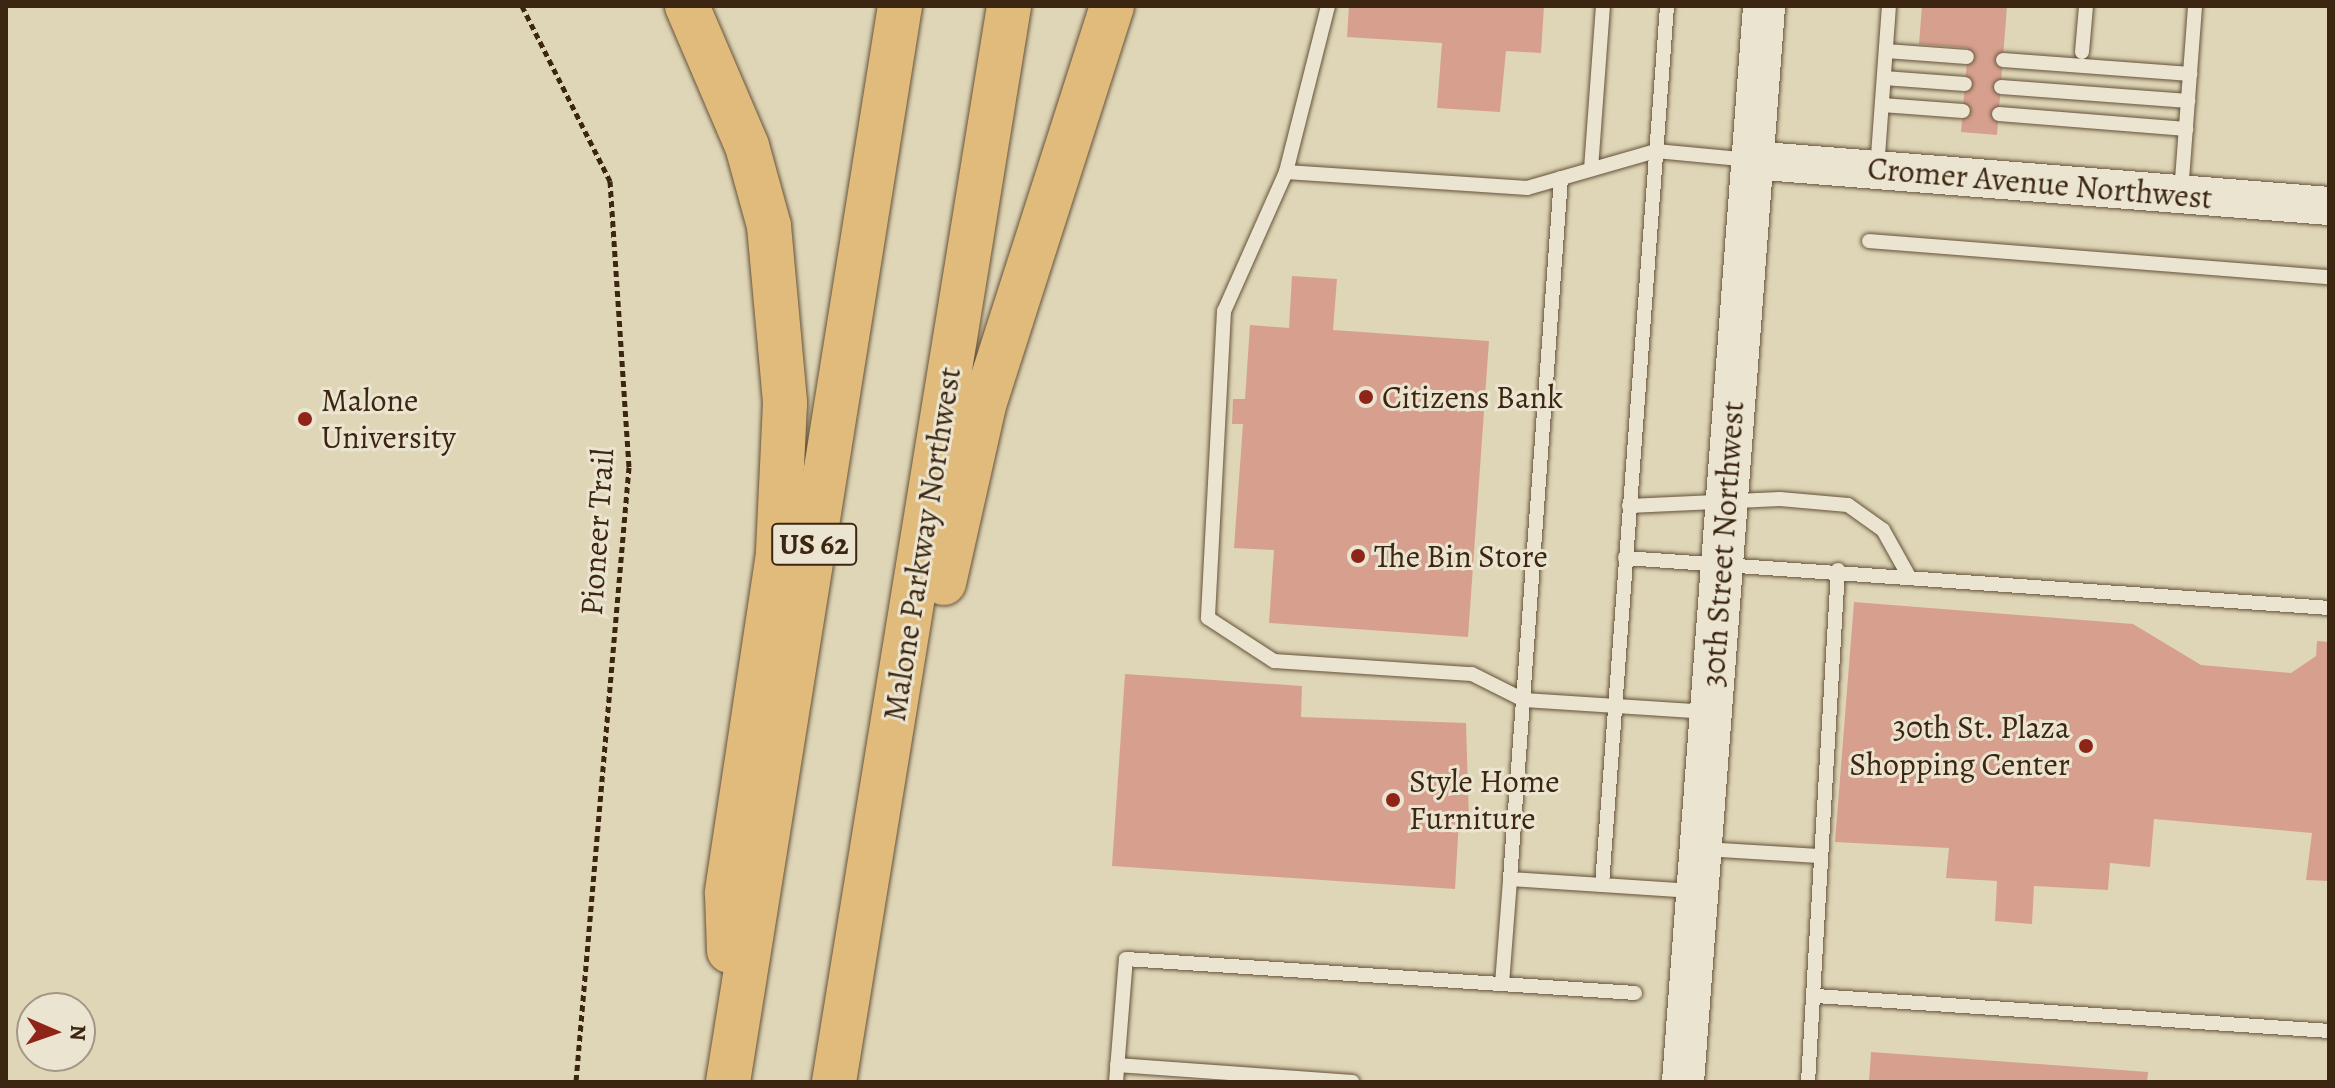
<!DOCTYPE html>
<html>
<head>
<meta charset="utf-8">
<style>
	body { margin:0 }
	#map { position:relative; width:2335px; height:1088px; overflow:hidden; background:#dfd6b7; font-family:Alegreya,serif }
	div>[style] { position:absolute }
	.building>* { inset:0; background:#d7a08e }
	.path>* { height:5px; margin-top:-2.5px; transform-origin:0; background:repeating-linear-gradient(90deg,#3c2611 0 6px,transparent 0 10px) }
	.roads { filter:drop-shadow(0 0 2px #65523a) drop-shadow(0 0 2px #65523a) }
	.service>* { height:14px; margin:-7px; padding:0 7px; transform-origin:7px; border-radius:7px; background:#eae4d0 }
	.tertiary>* { height:38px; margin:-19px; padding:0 19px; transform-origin:19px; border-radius:19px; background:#eae4d0 }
	.secondary>* { height:42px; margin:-21px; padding:0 21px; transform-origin:21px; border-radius:21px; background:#eae4d0 }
	.motorway>* { height:44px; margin:-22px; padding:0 22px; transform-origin:22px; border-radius:22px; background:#e0bb7c }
	.dots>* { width:22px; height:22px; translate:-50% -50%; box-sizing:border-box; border:4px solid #eae4d0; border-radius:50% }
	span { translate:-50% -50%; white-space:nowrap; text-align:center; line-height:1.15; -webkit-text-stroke:6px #eae4d0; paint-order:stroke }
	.shield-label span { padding:2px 6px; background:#eae4d0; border:2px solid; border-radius:6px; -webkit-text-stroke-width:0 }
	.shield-label { font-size:30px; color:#3c2611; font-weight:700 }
	.street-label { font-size:32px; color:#3c2611 }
	.poi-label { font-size:32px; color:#3c2611 }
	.left { translate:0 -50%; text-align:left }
	.right { translate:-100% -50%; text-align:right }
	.frame { position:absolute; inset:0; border:8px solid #3c2611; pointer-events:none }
	.north { position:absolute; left:16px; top:992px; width:80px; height:80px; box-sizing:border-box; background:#eae4d0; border:2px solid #a49884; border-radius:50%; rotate:92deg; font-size:22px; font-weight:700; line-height:32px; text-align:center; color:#3c2611 }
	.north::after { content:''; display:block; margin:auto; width:28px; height:36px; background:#8f2418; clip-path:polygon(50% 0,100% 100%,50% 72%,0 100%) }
</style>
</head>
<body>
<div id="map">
	<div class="building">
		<div style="clip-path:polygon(1349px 6px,1544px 6px,1541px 53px,1506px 51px,1500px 112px,1437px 108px,1442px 43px,1347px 37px)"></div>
		<div style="clip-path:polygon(1922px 6px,2007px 6px,1997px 135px,1961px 132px,1968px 48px,1919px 44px)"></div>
		<div style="clip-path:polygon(1292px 276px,1337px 279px,1333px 330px,1489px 341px,1468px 637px,1269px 623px,1274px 550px,1234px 548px,1243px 424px,1232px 424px,1233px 399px,1245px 399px,1250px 325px,1289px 328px)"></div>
		<div style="clip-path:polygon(1854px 602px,2133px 624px,2201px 665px,2291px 673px,2316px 656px,2317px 641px,2329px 642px,2329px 881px,2306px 880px,2312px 833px,2154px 819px,2150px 867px,2110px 863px,2108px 890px,2034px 886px,2032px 924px,1995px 921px,1997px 881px,1946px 878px,1949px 848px,1835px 842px)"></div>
		<div style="clip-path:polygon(1125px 674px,1302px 686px,1301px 717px,1466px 723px,1469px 821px,1459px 820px,1455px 889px,1112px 866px)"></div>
		<div style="clip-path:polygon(1871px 1052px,2148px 1072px,2147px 1082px,1869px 1082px)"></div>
	</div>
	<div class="path">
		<div style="left:522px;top:6px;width:196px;rotate:63.3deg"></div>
		<div style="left:610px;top:181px;width:287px;rotate:86.2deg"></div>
		<div style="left:629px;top:467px;width:617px;rotate:94.93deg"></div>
	</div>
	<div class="roads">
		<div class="service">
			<div style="left:1328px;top:6px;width:171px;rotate:104.2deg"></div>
			<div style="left:1286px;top:172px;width:152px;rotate:114deg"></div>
			<div style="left:1224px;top:311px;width:307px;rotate:93deg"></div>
			<div style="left:1208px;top:618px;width:79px;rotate:33.1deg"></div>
			<div style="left:1274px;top:661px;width:198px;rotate:3.8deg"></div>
			<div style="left:1472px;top:674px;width:58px;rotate:26.6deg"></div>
			<div style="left:1524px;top:700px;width:185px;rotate:3.7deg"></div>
			<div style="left:1886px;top:51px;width:81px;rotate:4.2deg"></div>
			<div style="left:2082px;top:52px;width:46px;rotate:-85deg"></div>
			<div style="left:2003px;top:60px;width:188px;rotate:4.3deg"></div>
			<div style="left:1884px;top:78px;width:81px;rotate:4.2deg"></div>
			<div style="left:2001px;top:87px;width:188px;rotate:4.3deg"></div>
			<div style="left:1882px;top:105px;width:81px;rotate:4.2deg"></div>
			<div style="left:1999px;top:114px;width:188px;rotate:4.6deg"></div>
			<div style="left:1591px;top:169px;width:163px;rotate:-85.8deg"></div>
			<div style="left:1877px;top:169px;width:163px;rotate:-85.8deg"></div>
			<div style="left:1286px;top:172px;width:242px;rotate:3.8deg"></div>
			<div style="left:1527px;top:188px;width:134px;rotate:-16deg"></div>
			<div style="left:1656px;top:151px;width:95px;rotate:5.4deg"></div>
			<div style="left:1561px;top:178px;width:703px;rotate:94.16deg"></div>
			<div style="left:1510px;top:879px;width:92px;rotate:3.7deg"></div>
			<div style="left:1602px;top:885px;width:881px;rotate:-85.77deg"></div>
			<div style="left:2181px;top:193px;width:188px;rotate:-85.7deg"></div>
			<div style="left:1869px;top:241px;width:461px;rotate:4.5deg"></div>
			<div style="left:1629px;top:506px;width:151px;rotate:-2.7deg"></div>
			<div style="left:1780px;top:499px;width:68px;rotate:5deg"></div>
			<div style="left:1848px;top:505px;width:43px;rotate:35.5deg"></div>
			<div style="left:1883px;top:530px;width:49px;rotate:60.8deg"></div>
			<div style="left:1625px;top:558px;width:706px;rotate:4.06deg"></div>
			<div style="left:1704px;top:849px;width:115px;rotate:3.5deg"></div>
			<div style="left:1602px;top:885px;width:91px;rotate:3.8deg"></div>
			<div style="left:1502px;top:984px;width:105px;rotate:-85.6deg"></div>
			<div style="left:1816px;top:996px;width:514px;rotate:3.9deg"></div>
			<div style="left:1117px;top:1065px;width:236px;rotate:4.1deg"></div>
			<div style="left:1116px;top:1082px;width:123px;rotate:-85.4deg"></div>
			<div style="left:1126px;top:959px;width:510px;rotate:3.82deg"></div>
			<div style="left:1808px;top:1082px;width:513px;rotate:-86.65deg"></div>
		</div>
		<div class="tertiary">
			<div style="left:1751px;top:160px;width:580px;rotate:4.55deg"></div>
		</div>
		<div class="secondary">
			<div style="left:1683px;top:1082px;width:1079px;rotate:-85.69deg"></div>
		</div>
		<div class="motorway">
			<div style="left:687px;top:6px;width:152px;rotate:66.8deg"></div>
			<div style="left:747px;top:146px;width:83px;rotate:74.6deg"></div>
			<div style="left:769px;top:226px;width:178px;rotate:84.8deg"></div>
			<div style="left:785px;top:403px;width:151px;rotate:92.7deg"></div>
			<div style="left:778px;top:554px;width:343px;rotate:98.6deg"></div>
			<div style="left:727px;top:893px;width:58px;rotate:88deg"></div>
			<div style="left:944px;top:583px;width:182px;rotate:-77.3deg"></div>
			<div style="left:984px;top:405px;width:419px;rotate:-72.2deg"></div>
			<div style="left:728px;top:1082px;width:1090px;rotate:-80.92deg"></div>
			<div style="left:834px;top:1082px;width:1090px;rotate:-80.76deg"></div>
		</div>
	</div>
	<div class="dots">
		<div style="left:1366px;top:397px;background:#8f2418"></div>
		<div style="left:305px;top:419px;background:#8f2418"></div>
		<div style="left:1358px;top:556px;background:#8f2418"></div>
		<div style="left:2086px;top:746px;background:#8f2418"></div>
		<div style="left:1393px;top:800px;background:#8f2418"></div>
	</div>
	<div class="shield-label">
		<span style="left:814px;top:544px">US 62</span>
	</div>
	<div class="street-label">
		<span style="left:2040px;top:183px;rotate:5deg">Cromer Avenue Northwest</span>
		<span style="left:597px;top:532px;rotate:-86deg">Pioneer Trail</span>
		<span style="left:922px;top:544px;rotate:-81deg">Malone Parkway Northwest</span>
		<span style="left:1723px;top:544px;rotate:-86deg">30th Street Northwest</span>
	</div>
	<div class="poi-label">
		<span class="left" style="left:1382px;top:397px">Citizens Bank</span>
		<span class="left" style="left:321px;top:419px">Malone<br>University</span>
		<span class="left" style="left:1374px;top:556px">The Bin Store</span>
		<span class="right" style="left:2070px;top:746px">30th St. Plaza<br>Shopping Center</span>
		<span class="left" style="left:1409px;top:800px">Style Home<br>Furniture</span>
	</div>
	<div class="frame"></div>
	<div class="north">N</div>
</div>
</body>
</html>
